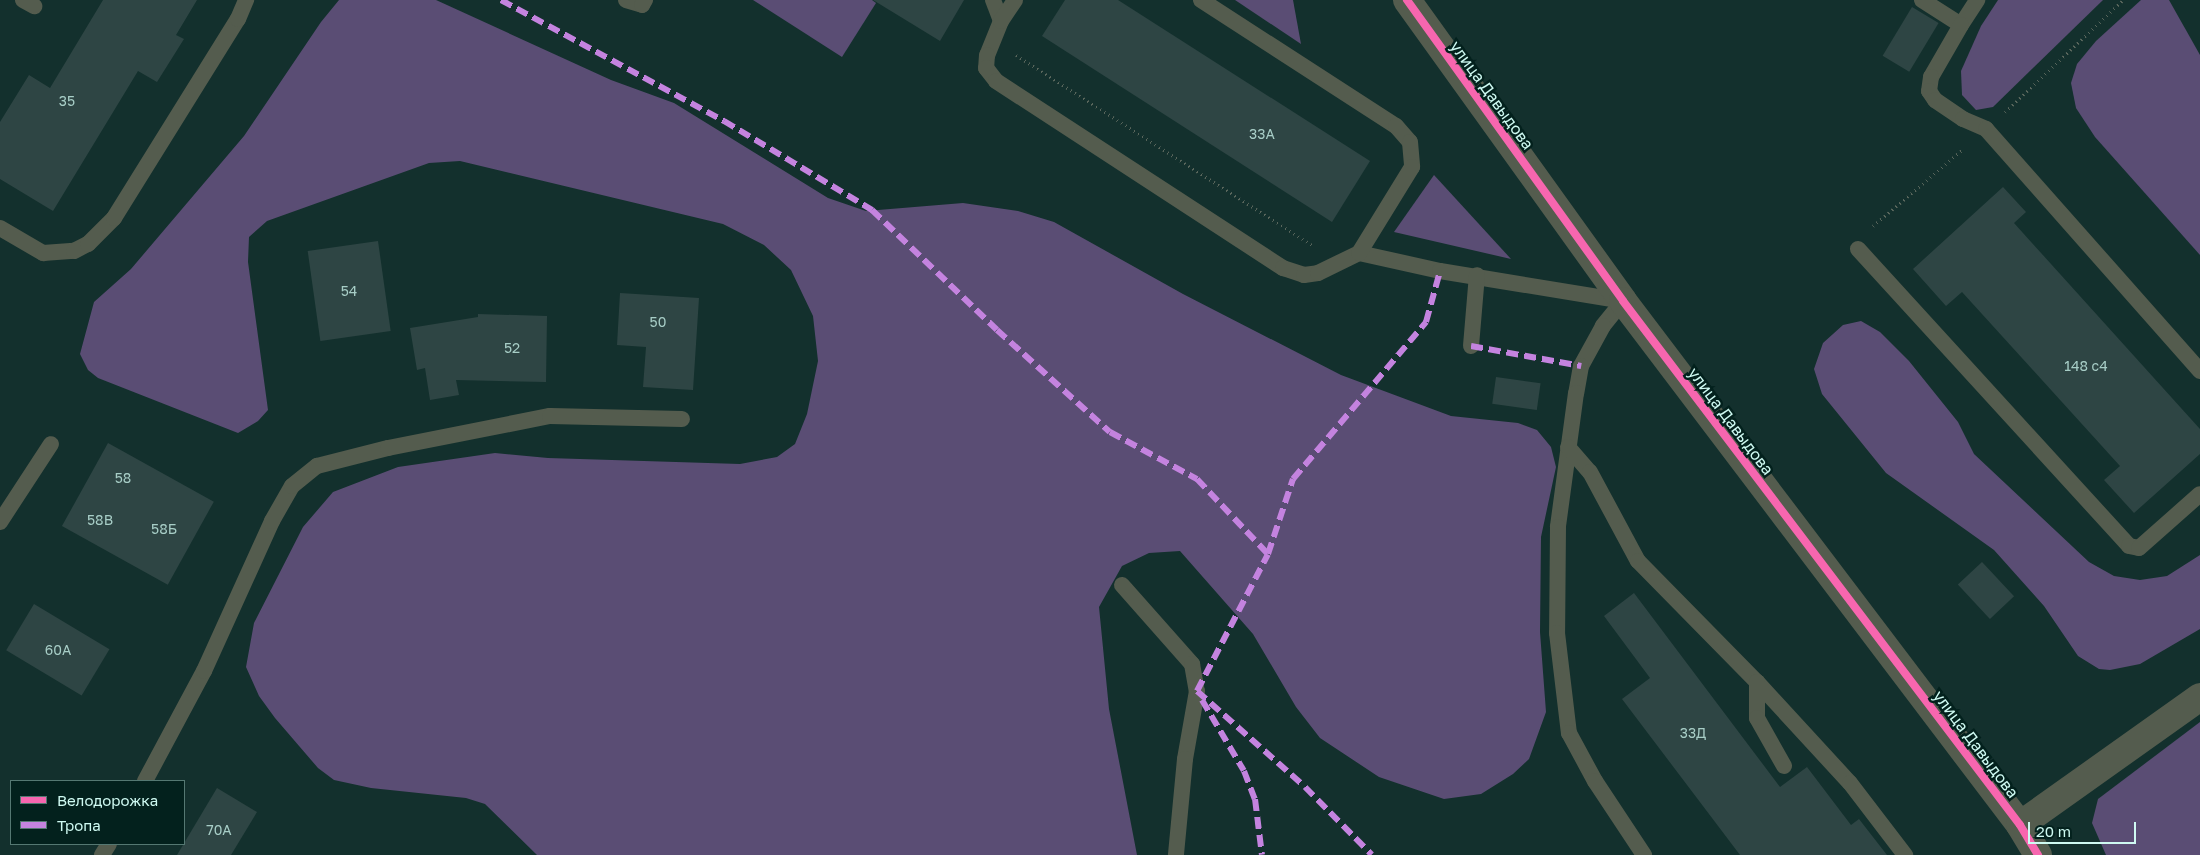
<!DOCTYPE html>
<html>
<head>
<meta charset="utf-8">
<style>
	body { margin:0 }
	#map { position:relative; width:2200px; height:855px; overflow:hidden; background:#13302d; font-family:"Golos Text",sans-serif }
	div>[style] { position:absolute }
	.green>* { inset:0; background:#5a4d74 }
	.building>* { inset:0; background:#2e4544; transform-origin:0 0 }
	.path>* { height:3px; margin-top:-1.5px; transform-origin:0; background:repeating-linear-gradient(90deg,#59665c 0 1px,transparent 0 5px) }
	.service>* { height:16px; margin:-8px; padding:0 8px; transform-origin:8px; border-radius:8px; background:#545c4e }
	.minor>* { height:28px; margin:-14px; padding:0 14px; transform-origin:14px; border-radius:14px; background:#545c4e }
	.quiet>* { height:6px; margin-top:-3px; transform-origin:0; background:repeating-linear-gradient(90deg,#c483df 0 12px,transparent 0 18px) }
	.cycleway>* { height:8px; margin:-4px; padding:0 4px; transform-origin:4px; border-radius:4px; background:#f766af }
	span { translate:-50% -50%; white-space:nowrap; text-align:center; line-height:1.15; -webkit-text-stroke:5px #03211d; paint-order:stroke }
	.number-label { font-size:14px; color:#a7cdc6 }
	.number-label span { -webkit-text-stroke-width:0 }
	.street-label { font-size:16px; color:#cffaf2 }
	.legend { position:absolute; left:10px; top:780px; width:175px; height:65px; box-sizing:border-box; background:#03211d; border:1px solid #557872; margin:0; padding:6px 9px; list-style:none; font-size:15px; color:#cffaf2 }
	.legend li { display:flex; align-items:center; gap:10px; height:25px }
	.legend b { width:25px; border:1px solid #557872 }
	.scale { position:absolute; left:2028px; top:822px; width:108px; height:22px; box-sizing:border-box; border:2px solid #cffaf2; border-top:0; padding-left:6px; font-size:15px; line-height:18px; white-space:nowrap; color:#cffaf2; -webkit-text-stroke:4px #03211d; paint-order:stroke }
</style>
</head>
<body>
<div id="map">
	<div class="green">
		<div style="clip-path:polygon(339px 0,436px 0,611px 80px,674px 103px,828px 198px,866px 211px,963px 203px,1018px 211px,1054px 222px,1183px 294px,1341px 375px,1451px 416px,1518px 423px,1537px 430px,1551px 447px,1556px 467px,1541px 537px,1540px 632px,1546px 712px,1529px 759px,1513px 774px,1481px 794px,1444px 799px,1379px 777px,1320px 738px,1296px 707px,1253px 634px,1180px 551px,1149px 553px,1122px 566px,1099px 607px,1109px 709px,1137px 855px,537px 855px,485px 804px,466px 798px,371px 788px,334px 780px,318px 768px,275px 718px,259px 696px,246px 667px,254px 623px,303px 527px,333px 492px,398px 467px,495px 453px,548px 458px,740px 464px,777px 457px,795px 444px,807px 414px,818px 361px,813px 316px,791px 270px,764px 245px,723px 224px,460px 161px,429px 163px,267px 221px,249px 237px,248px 262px,268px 410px,258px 421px,238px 433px,98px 378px,88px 370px,80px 354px,94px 302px,131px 269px,244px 136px,321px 22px)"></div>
		<div style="clip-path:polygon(753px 0,872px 0,876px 3px,842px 57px)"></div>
		<div style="clip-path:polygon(1235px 0,1293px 0,1301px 44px)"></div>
		<div style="clip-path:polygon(1998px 0,2103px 0,1993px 107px,1976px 110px,1962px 95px,1961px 71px,1981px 26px)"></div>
		<div style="clip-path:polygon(2141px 0,2169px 0,2200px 55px,2200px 255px,2095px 137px,2076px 108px,2071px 83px,2077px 64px,2096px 41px)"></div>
		<div style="clip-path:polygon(1434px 175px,1511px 259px,1394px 232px)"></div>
		<div style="clip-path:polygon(1861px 321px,1880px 332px,1909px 361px,1958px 422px,1974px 454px,2089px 562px,2114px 576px,2140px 580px,2167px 576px,2200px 555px,2200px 629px,2140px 664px,2110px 670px,2099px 669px,2078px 656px,2044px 606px,1994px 550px,1886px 473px,1822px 394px,1814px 369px,1823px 343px,1843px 325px)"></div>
		<div style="clip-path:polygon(2200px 722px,2200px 855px,2106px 855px,2092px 823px,2098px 799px)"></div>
	</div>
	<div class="building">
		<div style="clip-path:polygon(103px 0,197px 0,176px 35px,184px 39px,157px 82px,138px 71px,53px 211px,0 179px,0 122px,29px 75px,50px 88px)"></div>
		<div style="clip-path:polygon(873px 0,964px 0,940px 41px)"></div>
		<div style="clip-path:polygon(1065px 0,1118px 0,1370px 161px,1332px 222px,1042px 36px)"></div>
		<div style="left:1912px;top:7px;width:31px;height:57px;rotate:31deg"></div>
		<div style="clip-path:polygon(2003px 187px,2026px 212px,2014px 223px,2200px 429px,2200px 454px,2134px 513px,2104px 480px,2120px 466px,1962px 292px,1946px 306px,1913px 269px)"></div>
		<div style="left:378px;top:241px;width:91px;height:71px;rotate:82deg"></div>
		<div style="clip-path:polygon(620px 293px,699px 298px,693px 390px,643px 387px,646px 347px,617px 345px)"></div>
		<div style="clip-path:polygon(478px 314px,547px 316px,546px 382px,456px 380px,459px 395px,430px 400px,425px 368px,417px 370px,410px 328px,478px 317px)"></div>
		<div style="left:1496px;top:377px;width:45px;height:27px;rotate:8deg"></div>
		<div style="left:108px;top:443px;width:121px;height:95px;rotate:29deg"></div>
		<div style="left:1982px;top:562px;width:47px;height:33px;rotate:47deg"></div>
		<div style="clip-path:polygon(1634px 593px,1780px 787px,1807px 767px,1851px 825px,1859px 819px,1887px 855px,1740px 855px,1622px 699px,1650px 678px,1604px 616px)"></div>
		<div style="left:34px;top:604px;width:88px;height:54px;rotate:31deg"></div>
		<div style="clip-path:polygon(217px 788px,257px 812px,231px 855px,177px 855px)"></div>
	</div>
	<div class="path">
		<div style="left:1016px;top:55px;width:354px;rotate:32.7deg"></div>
		<div style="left:2005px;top:112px;width:163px;rotate:-43.5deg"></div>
		<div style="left:1873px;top:226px;width:118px;rotate:-40.5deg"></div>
	</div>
	<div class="service">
		<div style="left:23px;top:0;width:13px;rotate:29deg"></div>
		<div style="left:626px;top:0;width:17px;rotate:17deg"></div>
		<div style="left:642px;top:5px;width:6px;rotate:-59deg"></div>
		<div style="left:993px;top:0;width:22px;rotate:69deg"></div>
		<div style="left:1001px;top:21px;width:37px;rotate:112deg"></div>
		<div style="left:987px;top:55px;width:13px;rotate:94deg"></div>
		<div style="left:986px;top:68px;width:16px;rotate:52deg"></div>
		<div style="left:996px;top:81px;width:343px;rotate:33.1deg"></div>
		<div style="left:1283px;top:268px;width:22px;rotate:18deg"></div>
		<div style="left:1304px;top:275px;width:14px;rotate:-8deg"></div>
		<div style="left:1318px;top:273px;width:46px;rotate:-26deg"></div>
		<div style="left:1359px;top:253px;width:83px;rotate:12.5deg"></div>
		<div style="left:1440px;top:271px;width:185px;rotate:9.3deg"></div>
		<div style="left:1623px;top:301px;width:32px;rotate:129deg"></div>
		<div style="left:1603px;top:326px;width:46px;rotate:118.8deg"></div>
		<div style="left:1581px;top:366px;width:27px;rotate:100deg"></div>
		<div style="left:1576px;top:393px;width:135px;rotate:97.7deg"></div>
		<div style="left:1558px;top:527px;width:106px;rotate:90.5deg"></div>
		<div style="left:1557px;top:633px;width:101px;rotate:83.2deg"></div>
		<div style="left:1569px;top:733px;width:55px;rotate:61.6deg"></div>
		<div style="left:1595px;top:781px;width:89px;rotate:56.5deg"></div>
		<div style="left:1201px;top:0;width:232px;rotate:32.9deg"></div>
		<div style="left:1396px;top:126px;width:21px;rotate:49deg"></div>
		<div style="left:1410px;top:142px;width:25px;rotate:85deg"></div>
		<div style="left:1412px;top:167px;width:101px;rotate:121.6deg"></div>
		<div style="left:1922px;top:0;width:46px;rotate:32.7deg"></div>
		<div style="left:1961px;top:25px;width:30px;rotate:-57deg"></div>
		<div style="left:1001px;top:21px;width:25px;rotate:-56deg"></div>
		<div style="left:1961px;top:25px;width:60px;rotate:120deg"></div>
		<div style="left:1931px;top:77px;width:14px;rotate:98deg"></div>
		<div style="left:1929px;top:91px;width:11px;rotate:56deg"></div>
		<div style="left:1935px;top:100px;width:34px;rotate:34deg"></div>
		<div style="left:1963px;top:119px;width:25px;rotate:23deg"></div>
		<div style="left:1986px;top:129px;width:323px;rotate:48.5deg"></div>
		<div style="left:0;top:228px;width:50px;rotate:30.2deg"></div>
		<div style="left:43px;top:253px;width:31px;rotate:-4deg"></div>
		<div style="left:74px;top:251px;width:16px;rotate:-27deg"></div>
		<div style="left:88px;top:244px;width:37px;rotate:-45deg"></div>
		<div style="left:114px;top:218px;width:234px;rotate:-58.1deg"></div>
		<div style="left:238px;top:19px;width:21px;rotate:-67deg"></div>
		<div style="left:1858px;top:249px;width:402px;rotate:47.6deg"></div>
		<div style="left:2129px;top:546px;width:10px;rotate:11deg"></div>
		<div style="left:2139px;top:548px;width:81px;rotate:-41.5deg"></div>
		<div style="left:1471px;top:346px;width:71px;rotate:-85.2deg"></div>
		<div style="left:1568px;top:447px;width:33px;rotate:49deg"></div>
		<div style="left:1590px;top:472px;width:101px;rotate:61.7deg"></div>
		<div style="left:1638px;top:561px;width:170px;rotate:45.5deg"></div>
		<div style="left:1757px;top:682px;width:137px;rotate:47.4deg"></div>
		<div style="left:1850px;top:783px;width:91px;rotate:52.6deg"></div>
		<div style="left:0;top:522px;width:93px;rotate:-56.8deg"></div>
		<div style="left:1122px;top:585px;width:106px;rotate:48.5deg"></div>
		<div style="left:1192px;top:664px;width:27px;rotate:80deg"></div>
		<div style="left:1197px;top:691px;width:69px;rotate:100deg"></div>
		<div style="left:1185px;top:759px;width:96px;rotate:95.4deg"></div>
		<div style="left:1757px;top:682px;width:36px;rotate:90deg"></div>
		<div style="left:1757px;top:718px;width:55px;rotate:60.6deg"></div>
		<div style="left:145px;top:781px;width:125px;rotate:-61.8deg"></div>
		<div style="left:204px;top:671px;width:165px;rotate:-65.6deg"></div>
		<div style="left:272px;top:521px;width:40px;rotate:-60.3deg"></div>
		<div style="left:292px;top:486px;width:32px;rotate:-39deg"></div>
		<div style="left:317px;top:466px;width:73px;rotate:-14.2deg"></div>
		<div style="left:388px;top:448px;width:165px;rotate:-11.2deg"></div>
		<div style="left:550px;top:416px;width:132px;rotate:1.3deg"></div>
		<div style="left:102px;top:855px;width:13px;rotate:-58deg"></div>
	</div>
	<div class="minor">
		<div style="left:1407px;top:0;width:370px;rotate:54.3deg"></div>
		<div style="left:1623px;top:301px;width:657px;rotate:52.85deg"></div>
		<div style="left:2020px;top:825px;width:35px;rotate:59deg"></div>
		<div style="left:2020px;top:825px;width:221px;rotate:-35.4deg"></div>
	</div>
	<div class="quiet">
		<div style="left:501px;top:0;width:254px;rotate:28.5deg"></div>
		<div style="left:724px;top:121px;width:173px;rotate:31deg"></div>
		<div style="left:872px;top:210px;width:173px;rotate:43.8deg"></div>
		<div style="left:997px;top:330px;width:152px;rotate:42.1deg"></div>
		<div style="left:1110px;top:432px;width:99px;rotate:28.4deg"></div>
		<div style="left:1197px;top:479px;width:103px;rotate:46.6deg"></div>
		<div style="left:1471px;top:346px;width:112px;rotate:10.3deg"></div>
		<div style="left:1197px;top:691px;width:154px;rotate:-62.6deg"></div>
		<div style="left:1268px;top:554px;width:79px;rotate:-71.6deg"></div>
		<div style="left:1293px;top:479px;width:206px;rotate:-49.7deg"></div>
		<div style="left:1426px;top:322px;width:53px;rotate:-74.6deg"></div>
		<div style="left:1197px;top:691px;width:144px;rotate:41.6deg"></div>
		<div style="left:1305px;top:787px;width:95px;rotate:45.4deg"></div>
		<div style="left:1202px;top:700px;width:82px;rotate:59.4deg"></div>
		<div style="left:1244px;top:771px;width:30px;rotate:69deg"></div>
		<div style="left:1255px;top:799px;width:56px;rotate:82.9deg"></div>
	</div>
	<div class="cycleway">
		<div style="left:1407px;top:0;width:370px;rotate:54.3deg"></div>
		<div style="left:1623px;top:301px;width:657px;rotate:52.85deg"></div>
		<div style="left:2020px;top:825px;width:35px;rotate:59deg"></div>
	</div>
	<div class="number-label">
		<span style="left:67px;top:101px">35</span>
		<span style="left:1262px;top:134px">33А</span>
		<span style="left:349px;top:291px">54</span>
		<span style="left:658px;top:322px">50</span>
		<span style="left:512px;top:348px">52</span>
		<span style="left:2086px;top:366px">148 с4</span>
		<span style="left:123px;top:478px">58</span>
		<span style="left:100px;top:520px">58В</span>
		<span style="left:164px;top:529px">58Б</span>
		<span style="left:58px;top:650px">60А</span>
		<span style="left:1693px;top:733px">33Д</span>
		<span style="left:219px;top:830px">70А</span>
	</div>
	<div class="street-label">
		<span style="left:1492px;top:95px;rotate:54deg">улица Давыдова</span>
		<span style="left:1731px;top:421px;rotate:53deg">улица Давыдова</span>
		<span style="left:1976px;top:744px;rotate:53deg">улица Давыдова</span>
	</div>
	<ul class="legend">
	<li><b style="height:6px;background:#f766af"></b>Велодорожка</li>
	<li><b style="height:6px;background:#c483df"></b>Тропа</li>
	</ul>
	<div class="scale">20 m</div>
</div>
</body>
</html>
